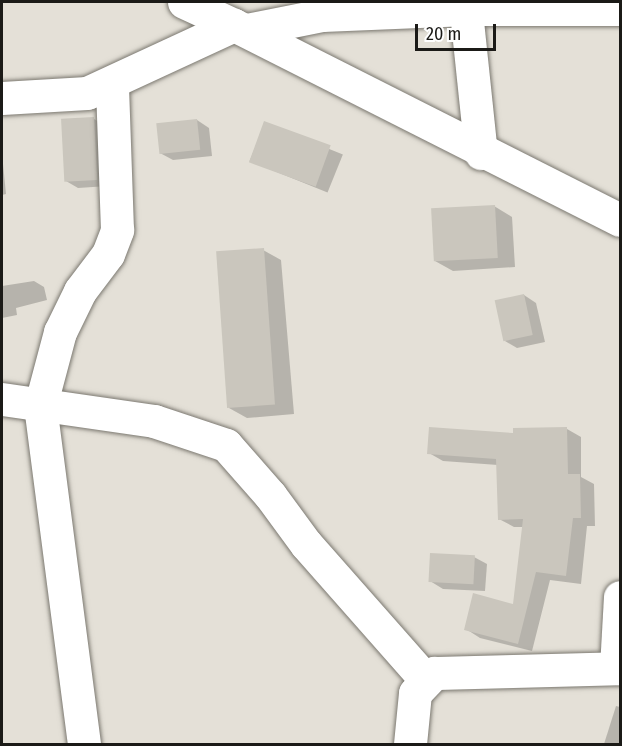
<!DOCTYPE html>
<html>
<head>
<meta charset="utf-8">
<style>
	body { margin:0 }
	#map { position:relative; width:622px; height:746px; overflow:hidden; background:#e4e0d7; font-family:"Fira Sans Condensed",sans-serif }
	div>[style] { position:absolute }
	.shadow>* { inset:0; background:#0003; transform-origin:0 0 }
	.building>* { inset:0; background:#cac6bd; transform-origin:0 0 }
	.roads { filter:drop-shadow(0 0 2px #7b7870) drop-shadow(0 0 2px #7b7870) }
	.minor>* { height:33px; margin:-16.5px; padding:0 16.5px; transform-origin:16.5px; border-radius:16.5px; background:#fff }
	span { translate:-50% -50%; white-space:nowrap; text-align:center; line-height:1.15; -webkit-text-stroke:4.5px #fff; paint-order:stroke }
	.frame { position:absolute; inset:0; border:3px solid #1b1a17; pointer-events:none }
	.scale { position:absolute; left:415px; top:24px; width:81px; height:27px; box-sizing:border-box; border:3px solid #1b1a17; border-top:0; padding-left:8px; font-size:18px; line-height:21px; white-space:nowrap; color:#1b1a17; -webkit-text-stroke:4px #fff; paint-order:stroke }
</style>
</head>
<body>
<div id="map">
	<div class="shadow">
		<div style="clip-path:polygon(94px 119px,106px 126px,108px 186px,78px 188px,66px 181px)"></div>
		<div style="clip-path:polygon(197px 120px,209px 128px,212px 156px,173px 160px,160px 153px)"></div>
		<div style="left:265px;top:123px;width:84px;height:41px;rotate:22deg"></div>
		<div style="clip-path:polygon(2px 154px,6px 194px,2px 195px)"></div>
		<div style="clip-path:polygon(494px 206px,512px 217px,515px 267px,453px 271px,435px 261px)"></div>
		<div style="clip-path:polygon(263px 250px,281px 260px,294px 414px,247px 418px,229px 408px)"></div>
		<div style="clip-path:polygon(34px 281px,44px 287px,47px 300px,16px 308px,17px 315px,2px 318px,2px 286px)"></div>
		<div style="clip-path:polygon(524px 295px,536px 303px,545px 342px,517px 348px,505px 341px)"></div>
		<div style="clip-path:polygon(567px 429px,581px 437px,581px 477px,594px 484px,595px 526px,587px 526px,581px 584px,550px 580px,532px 651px,480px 638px,466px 629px,514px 606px,523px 527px,514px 527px,499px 519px,498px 465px,443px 461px,429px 453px)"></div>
		<div style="clip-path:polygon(474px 557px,487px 564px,485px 591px,443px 589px,430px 581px)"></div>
		<div style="clip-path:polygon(616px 706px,620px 707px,620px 744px,604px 744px)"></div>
	</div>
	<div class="building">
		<div style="left:94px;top:117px;width:63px;height:33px;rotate:87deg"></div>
		<div style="left:197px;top:119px;width:31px;height:41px;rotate:84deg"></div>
		<div style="left:264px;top:121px;width:71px;height:44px;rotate:20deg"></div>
		<div style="left:495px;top:205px;width:53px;height:64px;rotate:87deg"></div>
		<div style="left:264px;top:248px;width:157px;height:48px;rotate:86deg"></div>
		<div style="left:524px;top:294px;width:42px;height:30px;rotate:78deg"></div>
		<div style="clip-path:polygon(429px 427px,513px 433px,513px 428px,567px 427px,568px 474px,580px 474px,581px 518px,573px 518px,566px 576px,536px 572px,518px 644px,464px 630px,473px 593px,513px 604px,523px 519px,498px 520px,496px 459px,427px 454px)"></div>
		<div style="left:430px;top:553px;width:45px;height:29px;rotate:3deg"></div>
	</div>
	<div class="roads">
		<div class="minor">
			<div style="left:184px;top:2px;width:55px;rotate:24.7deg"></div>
			<div style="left:465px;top:2px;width:152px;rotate:84deg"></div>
			<div style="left:247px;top:30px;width:76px;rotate:-11.3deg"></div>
			<div style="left:322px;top:15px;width:145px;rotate:-2.4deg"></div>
			<div style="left:467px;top:9px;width:153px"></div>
			<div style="left:2px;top:98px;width:85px;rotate:-3.4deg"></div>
			<div style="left:87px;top:93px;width:162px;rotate:-24.8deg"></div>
			<div style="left:234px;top:25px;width:432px;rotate:26.8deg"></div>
			<div style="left:2px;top:399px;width:154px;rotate:8.2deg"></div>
			<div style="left:154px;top:421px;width:76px;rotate:18.4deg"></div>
			<div style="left:226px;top:445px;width:67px;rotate:48.7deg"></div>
			<div style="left:270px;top:495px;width:61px;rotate:53.7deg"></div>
			<div style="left:306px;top:544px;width:180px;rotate:48.6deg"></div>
			<div style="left:616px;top:668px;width:71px;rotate:-86.8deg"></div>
			<div style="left:84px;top:744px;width:340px;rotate:-97.4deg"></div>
			<div style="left:40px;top:407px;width:78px;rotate:-75.1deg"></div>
			<div style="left:60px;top:332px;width:46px;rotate:-64deg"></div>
			<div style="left:80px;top:291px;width:46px;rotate:-52.9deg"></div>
			<div style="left:108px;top:254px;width:26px;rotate:-69deg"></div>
			<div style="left:117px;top:230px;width:145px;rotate:-92deg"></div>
			<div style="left:410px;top:744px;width:51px;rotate:-84.4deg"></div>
			<div style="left:415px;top:693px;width:28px;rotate:-46deg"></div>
			<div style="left:434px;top:673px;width:186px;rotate:-1.5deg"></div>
		</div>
	</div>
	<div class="frame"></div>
	<div class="scale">20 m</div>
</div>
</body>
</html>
